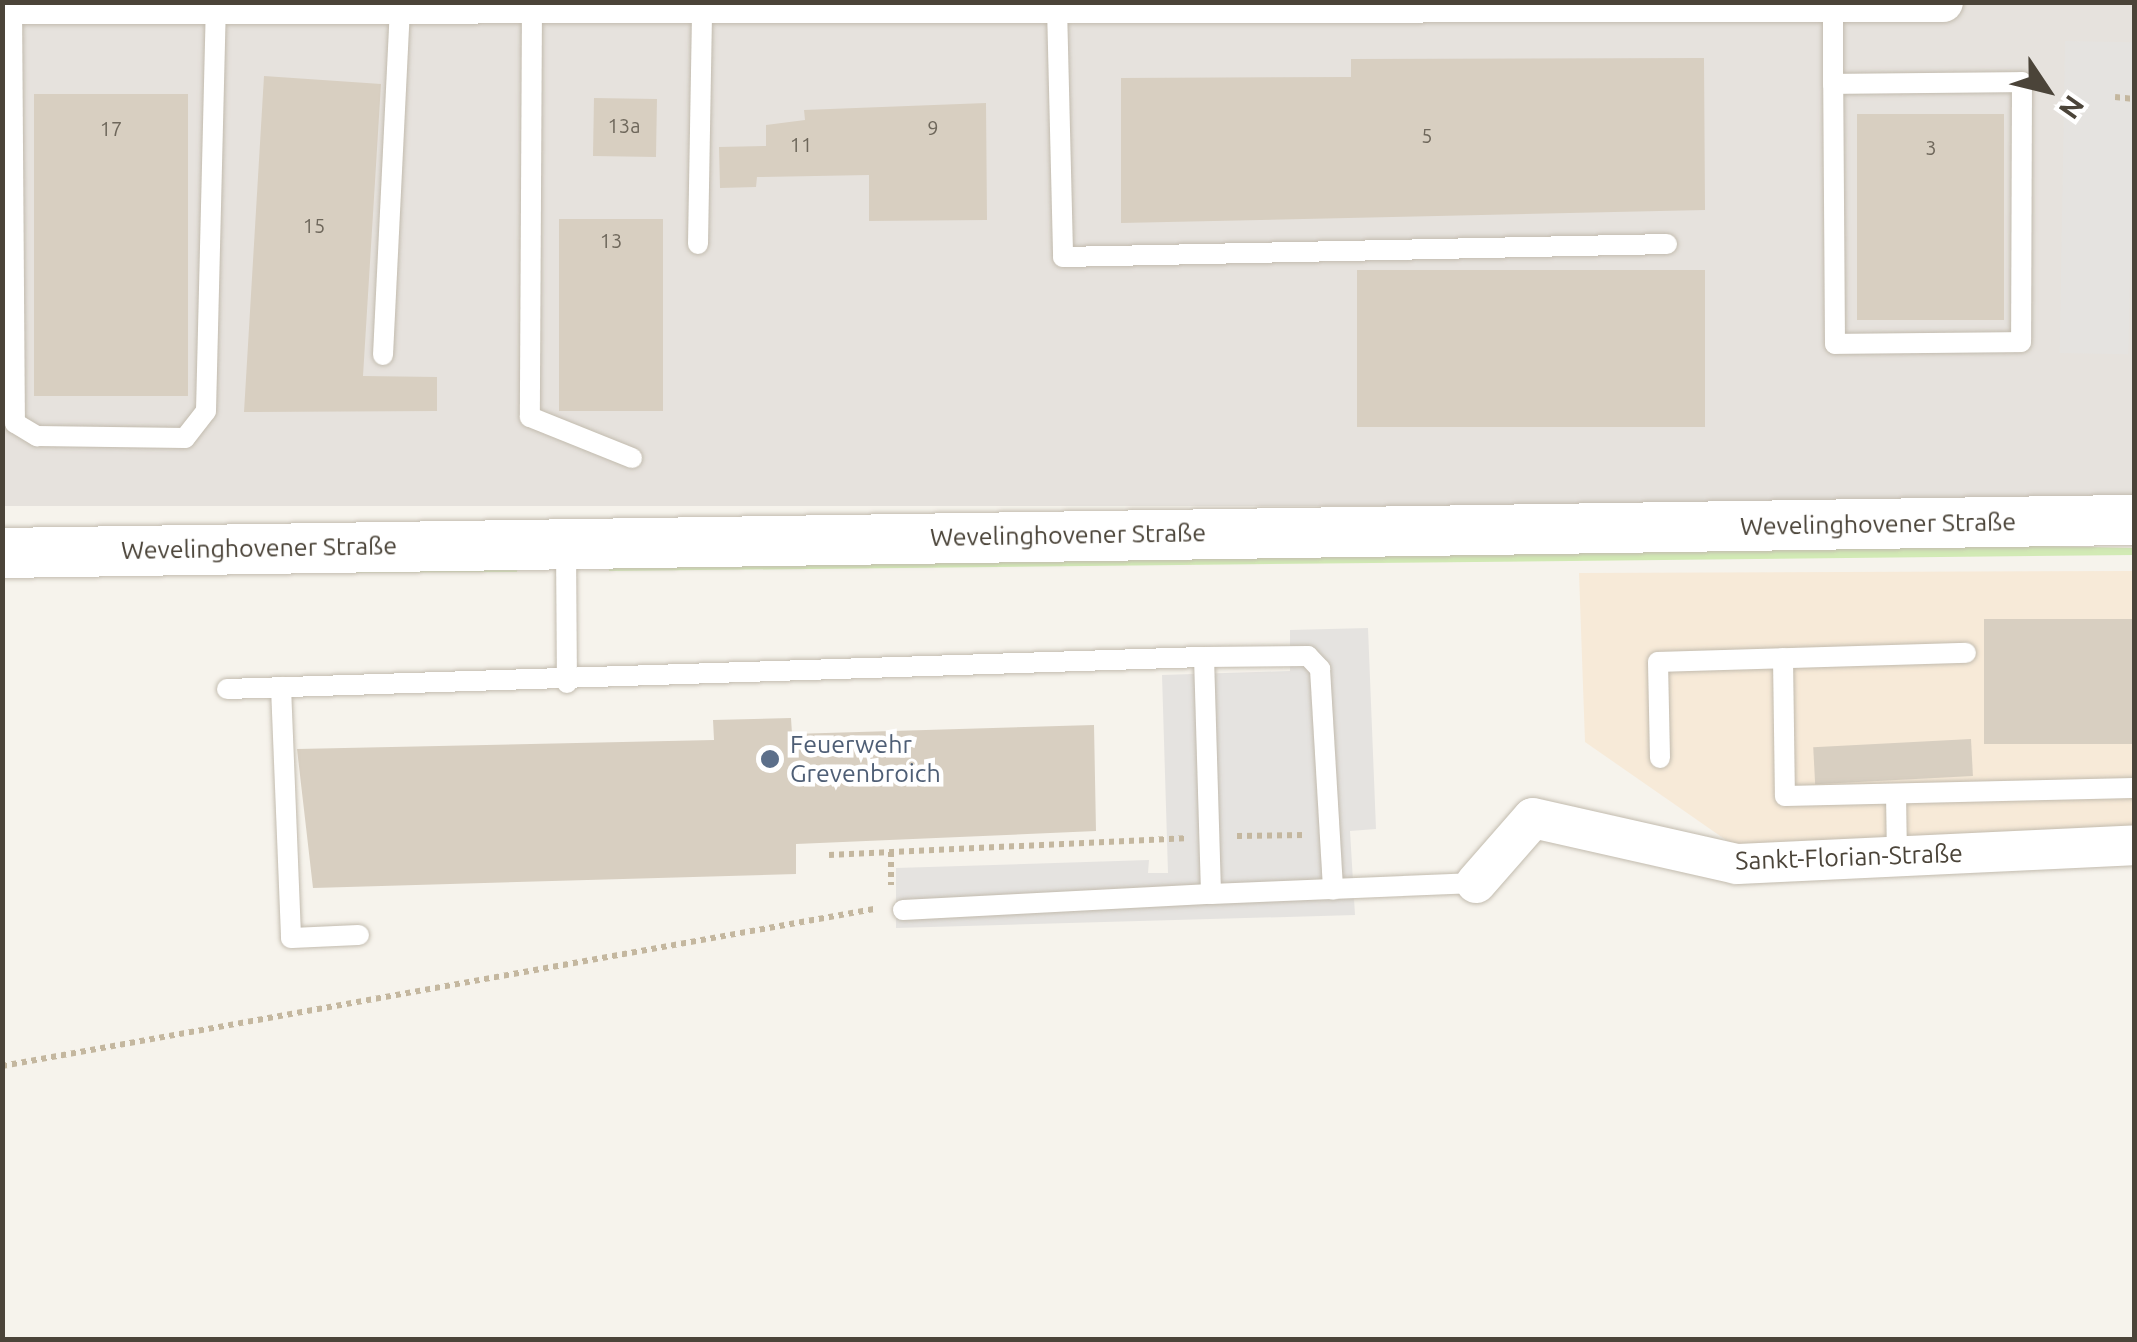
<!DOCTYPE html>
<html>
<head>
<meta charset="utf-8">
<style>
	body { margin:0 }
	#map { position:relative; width:2137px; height:1342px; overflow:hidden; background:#f6f3ec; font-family:Ubuntu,sans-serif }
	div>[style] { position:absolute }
	.commercial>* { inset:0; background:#f7ead8 }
	.industrial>* { inset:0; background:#e6e2dd; transform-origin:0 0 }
	.green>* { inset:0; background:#d2eab5 }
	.parking>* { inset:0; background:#e5e3e0; transform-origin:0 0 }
	.building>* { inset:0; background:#d8cfc1; transform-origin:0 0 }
	.path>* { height:6px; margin-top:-3px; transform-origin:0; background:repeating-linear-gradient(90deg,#c4b79f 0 5px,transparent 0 10px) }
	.roads { filter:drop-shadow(0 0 2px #c2bbae) drop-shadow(0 0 2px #c2bbae) }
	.service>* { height:20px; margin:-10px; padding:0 10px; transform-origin:10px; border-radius:10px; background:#fff }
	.minor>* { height:40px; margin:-20px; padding:0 20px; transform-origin:20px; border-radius:20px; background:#fff }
	.tertiary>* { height:50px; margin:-25px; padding:0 25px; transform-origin:25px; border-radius:25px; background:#fff }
	.dots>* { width:28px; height:28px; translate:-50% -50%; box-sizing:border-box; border:5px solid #fff; border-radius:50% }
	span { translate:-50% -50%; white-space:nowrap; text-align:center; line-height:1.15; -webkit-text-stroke:9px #fff; paint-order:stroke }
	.number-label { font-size:20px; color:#6e675b }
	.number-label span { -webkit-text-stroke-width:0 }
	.street-label { font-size:25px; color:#4b4439 }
	.service-label { font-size:25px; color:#4e5e75 }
	.left { translate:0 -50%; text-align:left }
	.frame { position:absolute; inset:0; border:5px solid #4b4439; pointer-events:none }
	.north { position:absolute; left:1997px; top:40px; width:100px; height:100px; -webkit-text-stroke:8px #fff; paint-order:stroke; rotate:125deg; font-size:28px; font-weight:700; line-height:40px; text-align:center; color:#4b4439 }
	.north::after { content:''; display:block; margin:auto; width:35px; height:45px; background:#4b4439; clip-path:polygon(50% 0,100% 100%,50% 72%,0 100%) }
</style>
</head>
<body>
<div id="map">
	<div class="commercial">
		<div style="clip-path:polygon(2134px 571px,2134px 827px,1736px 847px,1585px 742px,1579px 573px)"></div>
	</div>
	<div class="industrial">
		<div style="left:2px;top:3px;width:2132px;height:503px"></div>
	</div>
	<div class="green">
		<div style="clip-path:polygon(1997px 545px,2134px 548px,2134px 555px,609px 571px,608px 563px)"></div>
		<div style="clip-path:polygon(518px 565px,517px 572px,35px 574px)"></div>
	</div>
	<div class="parking">
		<div style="left:2065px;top:41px;width:69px;height:312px;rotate:1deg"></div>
		<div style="clip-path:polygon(1368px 628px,1376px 829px,1350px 831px,1355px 915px,896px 928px,896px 868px,1149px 860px,1148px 873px,1168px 873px,1162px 675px,1290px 671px,1290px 630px)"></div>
	</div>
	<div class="building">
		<div style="clip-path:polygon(1704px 58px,1705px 210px,1121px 223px,1121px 78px,1351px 77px,1351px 59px)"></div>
		<div style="clip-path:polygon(264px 76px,381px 84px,363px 376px,437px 377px,437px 411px,244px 412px)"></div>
		<div style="left:34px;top:94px;width:154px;height:302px"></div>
		<div style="left:594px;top:98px;width:63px;height:58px;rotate:1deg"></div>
		<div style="clip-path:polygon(986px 103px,987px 220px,869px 221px,869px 175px,757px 177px,756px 187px,720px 188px,719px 147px,766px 146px,766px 125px,805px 120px,804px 110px)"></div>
		<div style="left:1857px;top:114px;width:147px;height:206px"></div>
		<div style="left:559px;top:219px;width:104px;height:192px"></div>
		<div style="left:1705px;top:270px;width:157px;height:348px;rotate:90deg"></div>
		<div style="left:2134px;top:619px;width:125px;height:150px;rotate:90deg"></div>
		<div style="clip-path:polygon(791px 718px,792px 734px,1094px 725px,1096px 831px,796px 844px,796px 874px,313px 888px,297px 749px,714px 740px,713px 720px)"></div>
		<div style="left:1971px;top:739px;width:37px;height:158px;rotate:87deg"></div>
	</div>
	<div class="path">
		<div style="left:2115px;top:97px;width:19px;rotate:6deg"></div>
		<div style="left:1237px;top:836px;width:68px;rotate:-0.8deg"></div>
		<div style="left:891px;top:852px;width:33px;rotate:90deg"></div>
		<div style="left:829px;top:855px;width:356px;rotate:-2.7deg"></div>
		<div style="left:2px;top:1066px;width:886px;rotate:-10.21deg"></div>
	</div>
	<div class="roads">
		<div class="service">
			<div style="left:12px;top:4px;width:419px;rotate:89.6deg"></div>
			<div style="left:15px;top:423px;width:26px;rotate:31deg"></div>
			<div style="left:37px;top:436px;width:148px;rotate:0.8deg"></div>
			<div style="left:185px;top:438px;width:34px;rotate:-52deg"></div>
			<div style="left:206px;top:411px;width:407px;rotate:-88.6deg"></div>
			<div style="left:532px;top:4px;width:413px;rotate:90.3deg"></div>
			<div style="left:530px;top:417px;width:110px;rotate:21.9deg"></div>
			<div style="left:1057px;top:7px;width:250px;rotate:88.6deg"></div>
			<div style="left:1063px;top:257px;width:604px;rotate:-1.23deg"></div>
			<div style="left:1833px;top:84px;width:189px;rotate:-0.6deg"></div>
			<div style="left:2022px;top:82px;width:260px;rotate:90.2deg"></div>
			<div style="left:2021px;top:342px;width:186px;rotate:179.4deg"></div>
			<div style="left:1835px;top:344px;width:260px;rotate:-90.4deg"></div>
			<div style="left:1833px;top:84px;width:81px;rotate:-90deg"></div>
			<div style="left:698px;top:244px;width:241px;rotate:-89deg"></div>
			<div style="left:383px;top:355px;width:350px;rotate:-87.2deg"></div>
			<div style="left:566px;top:545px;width:138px;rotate:89.6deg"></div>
			<div style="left:1204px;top:657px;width:104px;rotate:-0.6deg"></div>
			<div style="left:1308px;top:656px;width:18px;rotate:47deg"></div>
			<div style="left:1320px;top:669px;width:221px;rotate:86.6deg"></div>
			<div style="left:1783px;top:658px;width:138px;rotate:89.2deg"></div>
			<div style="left:1785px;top:796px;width:349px;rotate:-1.3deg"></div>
			<div style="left:281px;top:687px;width:251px;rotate:87.7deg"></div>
			<div style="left:291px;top:938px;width:68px;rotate:-2.5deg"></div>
			<div style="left:227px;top:689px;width:978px;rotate:-1.88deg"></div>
			<div style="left:1204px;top:657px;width:237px;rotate:88.3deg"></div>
			<div style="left:1211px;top:894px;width:265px;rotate:-2.4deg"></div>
			<div style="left:1660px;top:758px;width:96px;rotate:-91.2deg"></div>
			<div style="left:1658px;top:662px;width:308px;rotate:-1.7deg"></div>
			<div style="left:1896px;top:794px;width:63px;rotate:89.1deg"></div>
			<div style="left:903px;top:910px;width:308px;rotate:-3deg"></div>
		</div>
		<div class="minor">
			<div style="left:2px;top:4px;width:1941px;rotate:-0.06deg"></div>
			<div style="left:1476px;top:883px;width:86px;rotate:-48.8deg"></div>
			<div style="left:1533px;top:818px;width:209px;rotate:12.7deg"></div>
			<div style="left:1737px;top:864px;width:397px;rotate:-2.7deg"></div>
		</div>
		<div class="tertiary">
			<div style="left:2px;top:553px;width:2132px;rotate:-0.89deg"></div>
		</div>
	</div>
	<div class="dots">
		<div style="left:770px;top:759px;background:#5c6f8a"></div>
	</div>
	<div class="number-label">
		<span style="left:624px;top:125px">13a</span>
		<span style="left:933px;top:127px">9</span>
		<span style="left:111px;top:128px">17</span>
		<span style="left:1427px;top:135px">5</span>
		<span style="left:801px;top:144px">11</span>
		<span style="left:1931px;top:147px">3</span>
		<span style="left:314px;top:225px">15</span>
		<span style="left:611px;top:240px">13</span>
	</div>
	<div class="street-label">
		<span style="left:1878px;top:524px;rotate:-1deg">Wevelinghovener Straße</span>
		<span style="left:1068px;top:535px;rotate:-1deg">Wevelinghovener Straße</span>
		<span style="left:259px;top:548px;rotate:-1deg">Wevelinghovener Straße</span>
		<span style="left:1849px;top:857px;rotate:-2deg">Sankt-Florian-Straße</span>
	</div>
	<div class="service-label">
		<span class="left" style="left:790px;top:759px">Feuerwehr<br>Grevenbroich</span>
	</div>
	<div class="frame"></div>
	<div class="north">N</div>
</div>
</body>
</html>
